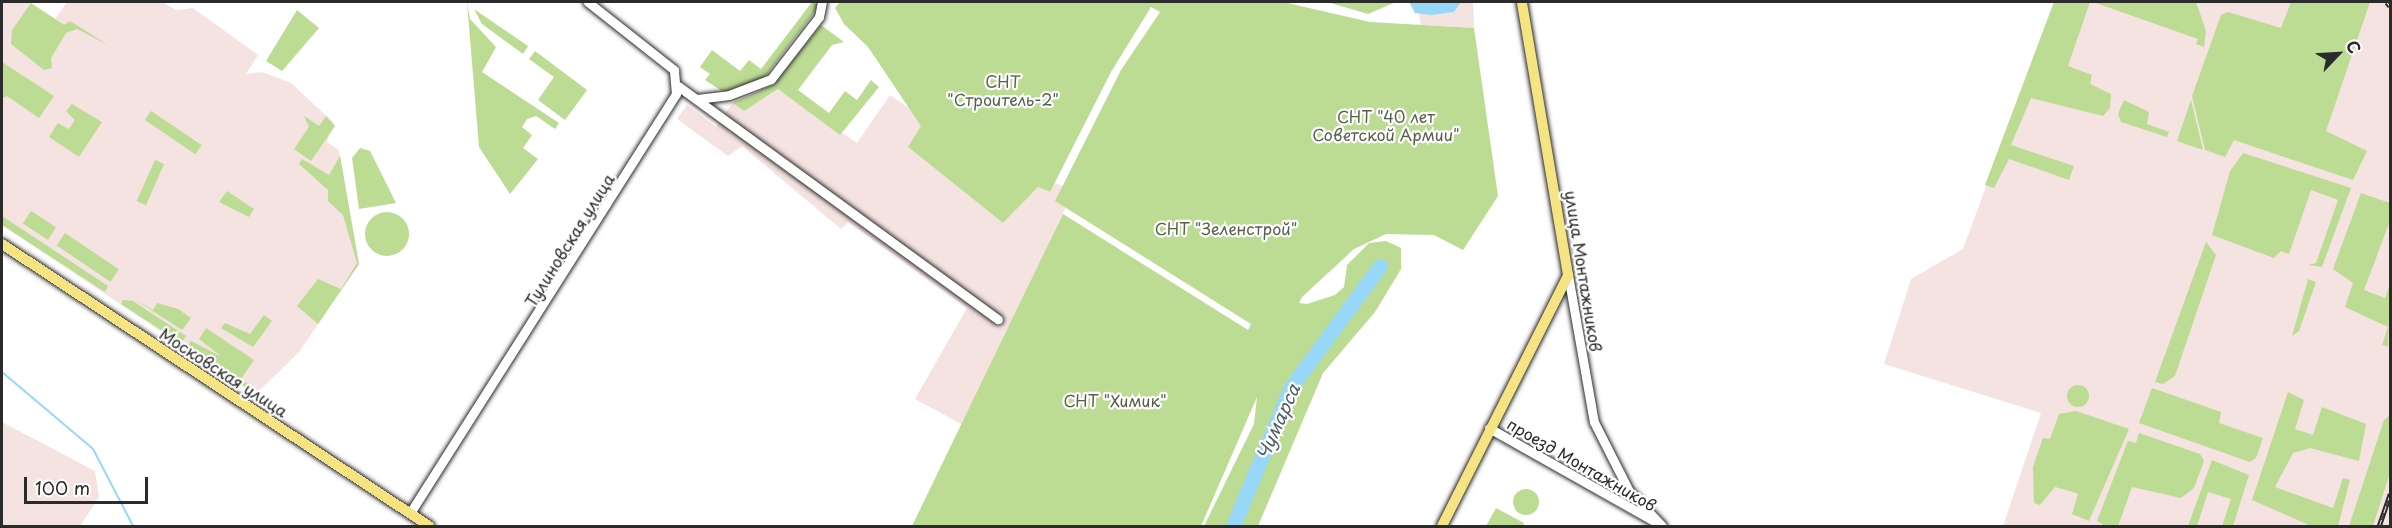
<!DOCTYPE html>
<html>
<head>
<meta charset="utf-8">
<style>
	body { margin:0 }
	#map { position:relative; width:2392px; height:528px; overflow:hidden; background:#fff; font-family:"Playpen Sans",sans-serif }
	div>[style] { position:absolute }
	.built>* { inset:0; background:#f4e3e0 }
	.green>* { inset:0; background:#bcdb93; transform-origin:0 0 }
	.round { border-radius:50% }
	.water>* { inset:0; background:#97d8f8 }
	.stream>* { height:2px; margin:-1px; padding:0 1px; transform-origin:1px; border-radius:1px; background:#97d8f8 }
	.river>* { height:15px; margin:-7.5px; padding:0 7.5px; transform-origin:7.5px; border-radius:7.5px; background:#97d8f8 }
	.roads { filter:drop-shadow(0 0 2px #2b2b2b) drop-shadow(0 0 2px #2b2b2b) }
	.minor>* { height:9px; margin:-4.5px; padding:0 4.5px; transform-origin:4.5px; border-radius:4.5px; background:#fff }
	.major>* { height:10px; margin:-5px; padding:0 5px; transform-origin:5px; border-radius:5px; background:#f6e381 }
	.rail>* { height:4.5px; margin-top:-2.25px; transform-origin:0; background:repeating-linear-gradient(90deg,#fff 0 7px,#2b2b2b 0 14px); box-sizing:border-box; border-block:2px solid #2b2b2b }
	span { translate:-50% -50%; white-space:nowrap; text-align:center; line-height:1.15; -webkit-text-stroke:4.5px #fff; paint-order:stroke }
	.park-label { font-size:16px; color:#56604a }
	.street-label { font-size:16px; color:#2b2b2b }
	.water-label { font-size:18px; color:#4b5f68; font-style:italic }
	.frame { position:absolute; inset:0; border:3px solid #2b2b2b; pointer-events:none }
	.north { position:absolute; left:2308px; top:24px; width:60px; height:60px; -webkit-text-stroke:4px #fff; paint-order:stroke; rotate:65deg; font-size:16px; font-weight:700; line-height:24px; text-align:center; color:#2b2b2b }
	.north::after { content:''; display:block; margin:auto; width:21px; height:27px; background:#2b2b2b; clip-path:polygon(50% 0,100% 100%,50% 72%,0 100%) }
	.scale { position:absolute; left:24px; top:477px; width:124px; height:27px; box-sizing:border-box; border:3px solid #2b2b2b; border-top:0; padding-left:8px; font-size:18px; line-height:21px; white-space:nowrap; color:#2b2b2b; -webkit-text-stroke:4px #fff; paint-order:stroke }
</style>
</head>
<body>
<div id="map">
	<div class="built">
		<div style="clip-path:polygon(2px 2px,29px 2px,55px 19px,67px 2px,162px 2px,176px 10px,193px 8px,258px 55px,246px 74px,262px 72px,291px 83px,333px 122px,327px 142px,339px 150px,359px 264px,299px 352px,262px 388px,253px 393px,2px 225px)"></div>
		<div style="clip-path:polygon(1417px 2px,1473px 2px,1474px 28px,1421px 25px)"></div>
		<div style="clip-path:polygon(2054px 2px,2390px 2px,2390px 526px,2003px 526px,2041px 413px,1884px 364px,1911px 279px,1963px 249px)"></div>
		<div style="clip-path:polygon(778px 89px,857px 143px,890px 95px,913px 111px,922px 126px,908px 147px,1003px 223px,1038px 187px,1049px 192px,1055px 183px,1063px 186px,1056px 201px,1066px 207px,963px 425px,915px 399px,967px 308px,848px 222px,841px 229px,742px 146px,728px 156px,677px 119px,687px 105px,716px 127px,733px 102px,745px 110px)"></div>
		<div style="clip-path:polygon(2px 422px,95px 471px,99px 497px,80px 526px,2px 526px)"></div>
	</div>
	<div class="green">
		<div style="clip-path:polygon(467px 2px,470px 19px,496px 47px,482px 72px,559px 123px,555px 129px,536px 116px,527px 119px,522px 127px,532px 135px,523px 148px,538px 159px,510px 194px,479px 147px)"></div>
		<div style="clip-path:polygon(812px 2px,819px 6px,764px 78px,725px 93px,705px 80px,710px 74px,700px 67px,712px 50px,740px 71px,749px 60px,761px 69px)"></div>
		<div style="clip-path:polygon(840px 2px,1283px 2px,1370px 22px,1474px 28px,1498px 196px,1463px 250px,1434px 235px,1386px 234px,1354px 249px,1302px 297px,1299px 303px,1307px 304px,1335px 295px,1344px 287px,1347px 265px,1369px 243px,1386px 241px,1401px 248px,1401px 269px,1375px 312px,1323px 373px,1258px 526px,1204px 526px,1254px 424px,1257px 397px,1201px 526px,912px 526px,1063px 214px,1248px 330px,1251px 324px,1055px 201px,1121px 70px,1160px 12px,1151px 7px,1111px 72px,1050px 192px,1038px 187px,1003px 223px,908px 147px,921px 126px,868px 47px,844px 24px,835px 8px)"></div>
		<div style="clip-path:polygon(1327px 2px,1396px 2px,1368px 14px)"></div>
		<div style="clip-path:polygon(2054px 2px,2090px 2px,2068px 66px,2092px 75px,2090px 84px,2111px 94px,2110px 108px,2103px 116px,2031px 98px,2011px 145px,2074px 166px,2069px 180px,2009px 159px,1994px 188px,1985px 185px)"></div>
		<div style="clip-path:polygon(2093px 2px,2196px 2px,2206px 31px,2204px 47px,2196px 44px,2198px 39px)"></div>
		<div style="clip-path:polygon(2291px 2px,2370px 2px,2326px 131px,2367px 151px,2353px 180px,2234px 140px,2225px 157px,2205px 150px,2192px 96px,2221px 15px,2228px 12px,2281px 28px)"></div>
		<div style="clip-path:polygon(31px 3px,64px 25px,70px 21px,108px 45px,77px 29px,66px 33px,51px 58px,52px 68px,44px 70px,11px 44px,12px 30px)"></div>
		<div style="clip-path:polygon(474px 9px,528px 46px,523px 54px,482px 24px)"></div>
		<div style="clip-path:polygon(297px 10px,319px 28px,282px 71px,266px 61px)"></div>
		<div style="clip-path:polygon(821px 25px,844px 42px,832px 45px,798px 90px,829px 113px,845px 91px,857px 100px,871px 80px,879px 87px,840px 135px,778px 89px,744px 111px,733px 103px,725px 106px,773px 85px)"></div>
		<div style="clip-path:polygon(535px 51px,587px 90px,565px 120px,538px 100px,554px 77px,529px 59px)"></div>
		<div style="clip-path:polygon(2px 62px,54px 96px,39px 118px,7px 96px,2px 98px)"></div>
		<div style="clip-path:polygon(2124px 100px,2149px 112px,2147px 124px,2169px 132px,2167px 137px,2121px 122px,2118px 114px)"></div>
		<div style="clip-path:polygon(2191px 100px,2203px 150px,2177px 141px)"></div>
		<div style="clip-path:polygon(72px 104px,102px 122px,79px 157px,49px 137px,58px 123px,69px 129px,75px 120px,66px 111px)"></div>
		<div style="left:151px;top:111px;width:61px;height:11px;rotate:34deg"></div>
		<div style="clip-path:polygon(304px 116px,319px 126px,326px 116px,335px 126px,311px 161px,294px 149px,309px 127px)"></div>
		<div style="clip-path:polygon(360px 148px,370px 151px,396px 203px,359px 209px,352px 158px)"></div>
		<div style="clip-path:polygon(2243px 153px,2351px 188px,2322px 267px,2308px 265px,2316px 263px,2338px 200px,2311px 190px,2289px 254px,2281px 251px,2274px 258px,2212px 235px,2230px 171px)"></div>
		<div style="clip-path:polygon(340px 156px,359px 264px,318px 324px,297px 306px,318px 279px,341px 289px,357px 263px,343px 215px,328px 201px,328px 190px,299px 164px,302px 159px,329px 175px)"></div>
		<div style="left:155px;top:160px;width:10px;height:45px;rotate:24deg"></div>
		<div style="clip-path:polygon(227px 191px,254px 209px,249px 217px,219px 202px)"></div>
		<div style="clip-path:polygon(2361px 193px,2390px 203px,2390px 221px,2364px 290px,2385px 298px,2390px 284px,2388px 347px,2382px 345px,2388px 327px,2345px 307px,2353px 283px,2333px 269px)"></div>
		<div style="left:31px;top:211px;width:30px;height:15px;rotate:33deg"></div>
		<div class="round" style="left:365px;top:212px;width:44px;height:44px"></div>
		<div style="clip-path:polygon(2px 216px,108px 286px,105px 292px,2px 225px)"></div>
		<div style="left:65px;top:233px;width:65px;height:15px;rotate:34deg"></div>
		<div style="clip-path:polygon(2206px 242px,2216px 255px,2175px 376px,2163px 384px,2155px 382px)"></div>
		<div style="clip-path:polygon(2308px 279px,2316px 282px,2299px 331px,2292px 336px)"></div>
		<div style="clip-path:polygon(134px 299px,153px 310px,157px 303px,178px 309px,191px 318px,182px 330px)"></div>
		<div style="clip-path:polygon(123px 300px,133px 301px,186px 336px,181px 343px,121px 304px)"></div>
		<div style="clip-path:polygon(264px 315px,272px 321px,253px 347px,221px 328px,225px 323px,250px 334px)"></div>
		<div style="clip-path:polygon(206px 328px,254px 360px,241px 379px,257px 390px,253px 393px,187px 347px,191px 341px,222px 357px,199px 339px)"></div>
		<div class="round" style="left:2067px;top:385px;width:22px;height:22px"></div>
		<div style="clip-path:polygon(2152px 388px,2221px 412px,2219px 423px,2263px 438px,2256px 458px,2250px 462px,2139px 423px)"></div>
		<div style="clip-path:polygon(2288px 392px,2304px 400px,2295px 429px,2313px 435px,2322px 407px,2366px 424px,2359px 461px,2310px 448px,2293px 453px,2275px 487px,2333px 508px,2343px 478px,2350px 480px,2338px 526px,2311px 526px,2252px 500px)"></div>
		<div style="clip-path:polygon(2076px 411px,2129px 429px,2089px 521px,2072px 514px,2078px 494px,2070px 491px,2055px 487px,2040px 505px,2034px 503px,2033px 467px,2043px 438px,2050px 439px,2059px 414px)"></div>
		<div style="clip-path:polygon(2390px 415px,2390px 473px,2373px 526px,2349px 526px,2384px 420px)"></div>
		<div style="clip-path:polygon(2139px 433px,2200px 454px,2204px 461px,2194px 488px,2181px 498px,2132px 487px,2118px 526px,2105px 526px,2097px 521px,2128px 441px,2136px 443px)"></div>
		<div style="clip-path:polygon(2212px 460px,2249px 475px,2233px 526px,2222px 526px,2231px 499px,2208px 492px,2197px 526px,2188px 526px)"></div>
		<div class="round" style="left:1513px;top:489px;width:26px;height:26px"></div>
		<div style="clip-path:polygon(1496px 508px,1524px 523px,1523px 526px,1486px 526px)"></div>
	</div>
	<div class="water">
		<div style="clip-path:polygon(1409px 2px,1461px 2px,1454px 12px,1431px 15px,1415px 13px)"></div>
	</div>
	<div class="stream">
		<div style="left:2px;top:372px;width:119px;rotate:40.2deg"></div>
		<div style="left:93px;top:449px;width:87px;rotate:62.5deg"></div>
	</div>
	<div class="river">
		<div style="left:1233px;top:526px;width:151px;rotate:-67.4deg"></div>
		<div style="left:1291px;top:387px;width:150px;rotate:-53.7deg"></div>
	</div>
	<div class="roads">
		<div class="minor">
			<div style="left:678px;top:86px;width:396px;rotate:36.1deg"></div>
			<div style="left:697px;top:99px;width:32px;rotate:-7deg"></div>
			<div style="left:729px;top:95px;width:45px;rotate:-20.9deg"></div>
			<div style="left:771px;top:79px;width:78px;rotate:-52.3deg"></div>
			<div style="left:819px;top:17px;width:15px;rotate:-79deg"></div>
			<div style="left:1568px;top:275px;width:149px;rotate:80deg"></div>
			<div style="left:1594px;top:422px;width:77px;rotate:63.1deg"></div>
			<div style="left:1629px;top:491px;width:48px;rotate:46.7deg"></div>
			<div style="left:1489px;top:428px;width:189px;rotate:29.4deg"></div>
			<div style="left:410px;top:513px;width:496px;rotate:-57.6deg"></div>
			<div style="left:676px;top:94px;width:24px;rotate:-95deg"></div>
			<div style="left:674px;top:70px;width:110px;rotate:-141.7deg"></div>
		</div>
		<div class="major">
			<div style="left:2px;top:244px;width:512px;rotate:33.44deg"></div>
			<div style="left:1442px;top:526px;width:281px;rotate:-63.3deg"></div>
			<div style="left:1568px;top:275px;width:277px;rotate:-99.6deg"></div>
		</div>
	</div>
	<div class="rail">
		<div style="left:2387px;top:2px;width:5px;rotate:53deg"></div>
		<div style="left:2379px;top:526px;width:34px;rotate:-71deg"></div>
	</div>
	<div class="park-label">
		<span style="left:1003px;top:90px">СНТ<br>"Строитель-2"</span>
		<span style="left:1386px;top:125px">СНТ "40 лет<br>Советской Армии"</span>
		<span style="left:1226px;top:228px">СНТ "Зеленстрой"</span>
		<span style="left:1115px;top:400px">СНТ "Химик"</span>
	</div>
	<div class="street-label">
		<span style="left:569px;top:240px;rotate:-58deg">Тулиновская улица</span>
		<span style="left:1584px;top:271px;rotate:81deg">улица Монтажников</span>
		<span style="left:224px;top:372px;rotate:33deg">Московская улица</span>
		<span style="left:1582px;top:464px;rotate:30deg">проезд Монтажников</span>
	</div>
	<div class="water-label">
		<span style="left:1278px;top:422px;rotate:-66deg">Чумарса</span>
	</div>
	<div class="frame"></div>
	<div class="north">С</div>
	<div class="scale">100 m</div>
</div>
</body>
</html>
